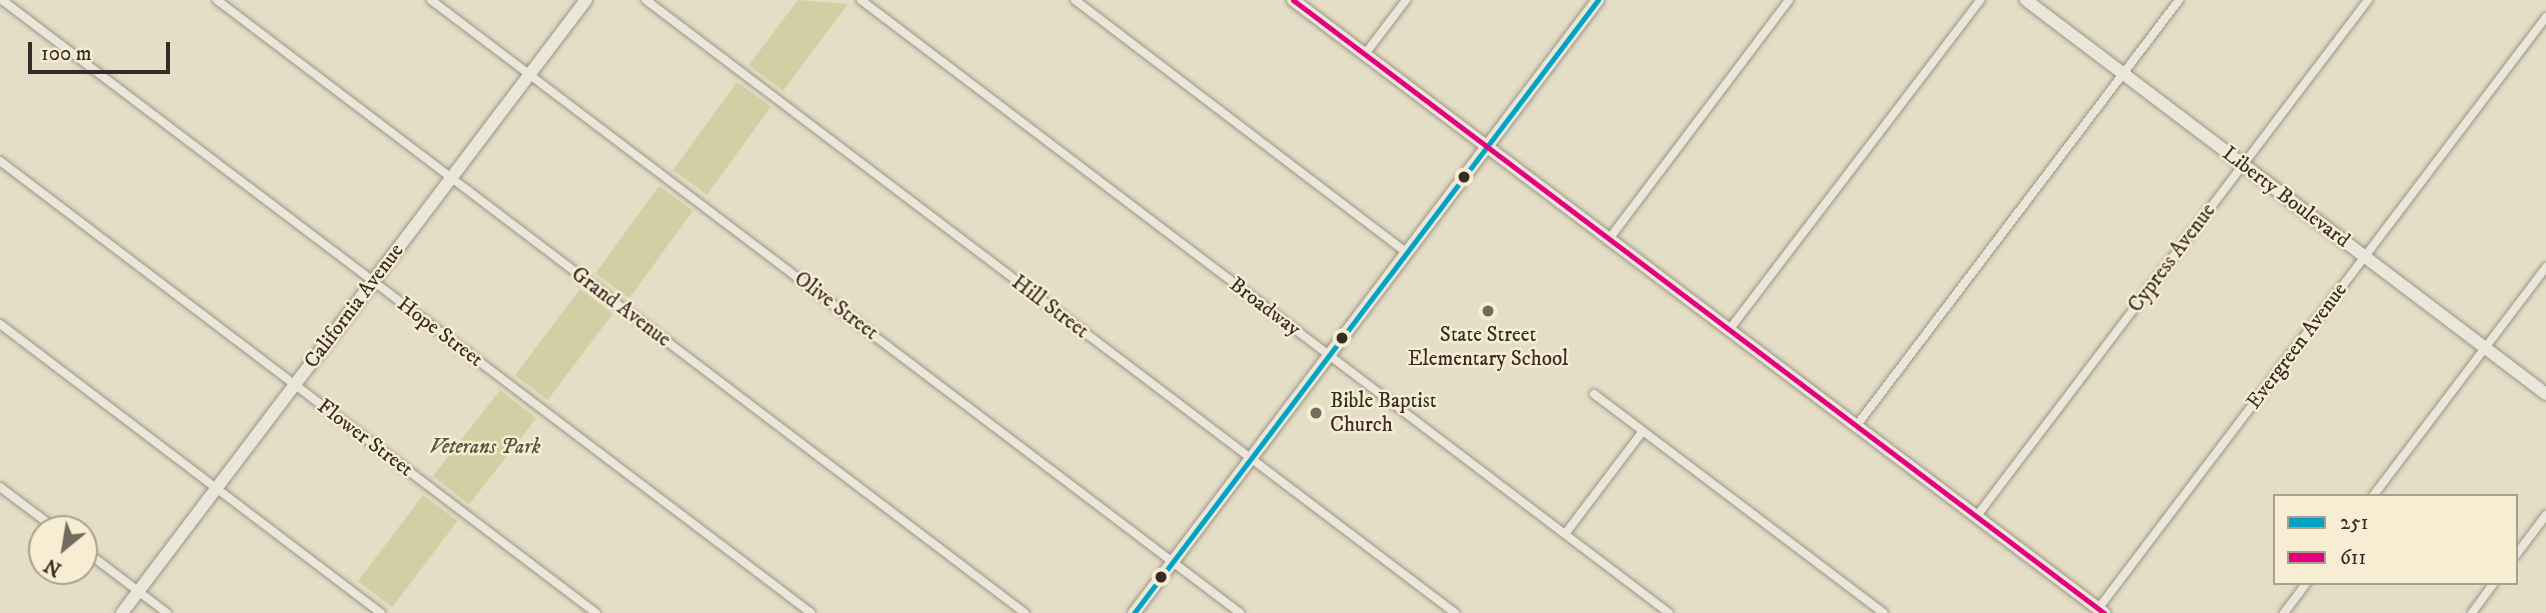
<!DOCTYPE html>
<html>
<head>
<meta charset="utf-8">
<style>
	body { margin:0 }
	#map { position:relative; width:2546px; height:613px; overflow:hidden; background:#e5dec6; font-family:"IM FELL DW Pica",serif }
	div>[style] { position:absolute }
	.green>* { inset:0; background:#d2cfa5; transform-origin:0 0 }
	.roads { filter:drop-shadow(0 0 2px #9b9587) drop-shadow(0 0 2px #9b9587) }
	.street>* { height:8px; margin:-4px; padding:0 4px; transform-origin:4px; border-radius:4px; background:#eae6da }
	.secondary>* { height:12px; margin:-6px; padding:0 6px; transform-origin:6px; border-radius:6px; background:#eae6da }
	.bus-1>* { height:5px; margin:-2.5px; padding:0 2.5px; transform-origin:2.5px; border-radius:2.5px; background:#03a3c6 }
	.bus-2>* { height:5px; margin:-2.5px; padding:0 2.5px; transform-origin:2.5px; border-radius:2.5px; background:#e5007d }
	.dots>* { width:19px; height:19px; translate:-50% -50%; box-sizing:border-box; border:4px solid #f7edd2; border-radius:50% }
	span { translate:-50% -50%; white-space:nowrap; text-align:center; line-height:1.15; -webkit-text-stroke:5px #f7edd2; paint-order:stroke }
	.street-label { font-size:21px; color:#382b27 }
	.poi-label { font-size:21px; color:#382b27 }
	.left { translate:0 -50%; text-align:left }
	.park-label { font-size:21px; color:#5b5140; font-style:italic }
	.legend { position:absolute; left:2273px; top:494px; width:245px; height:91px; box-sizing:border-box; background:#f7edd2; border:2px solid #ab9f8e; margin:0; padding:9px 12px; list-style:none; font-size:21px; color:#382b27 }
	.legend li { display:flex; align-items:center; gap:14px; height:35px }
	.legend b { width:35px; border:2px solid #ab9f8e }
	.north { position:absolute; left:28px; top:515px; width:70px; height:70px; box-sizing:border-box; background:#f7edd2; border:2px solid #ab9f8e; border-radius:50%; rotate:210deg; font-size:19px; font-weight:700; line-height:28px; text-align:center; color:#382b27 }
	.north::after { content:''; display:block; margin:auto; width:24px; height:32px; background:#756a5f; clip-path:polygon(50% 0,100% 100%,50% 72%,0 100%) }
	.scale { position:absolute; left:28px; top:42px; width:142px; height:32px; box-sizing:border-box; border:4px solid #382b27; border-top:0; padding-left:9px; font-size:21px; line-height:24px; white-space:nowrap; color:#382b27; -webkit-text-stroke:5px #f7edd2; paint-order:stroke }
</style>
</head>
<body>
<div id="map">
	<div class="green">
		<div style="clip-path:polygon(798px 0,848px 4px,783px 91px,749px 65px)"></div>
		<div style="left:737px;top:82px;width:42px;height:109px;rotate:36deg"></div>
		<div style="left:659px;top:186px;width:42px;height:108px;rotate:36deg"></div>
		<div style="left:580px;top:289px;width:41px;height:108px;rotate:37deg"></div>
		<div style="left:500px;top:390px;width:46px;height:109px;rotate:38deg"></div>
		<div style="left:423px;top:495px;width:43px;height:108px;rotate:37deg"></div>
	</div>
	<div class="roads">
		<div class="street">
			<div style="left:2px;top:0;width:1015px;rotate:37.15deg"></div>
			<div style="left:217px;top:0;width:1014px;rotate:37.19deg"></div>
			<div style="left:431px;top:0;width:1015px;rotate:37.15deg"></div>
			<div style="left:646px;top:0;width:1015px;rotate:37.15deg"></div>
			<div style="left:861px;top:0;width:1014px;rotate:37.19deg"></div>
			<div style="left:1075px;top:0;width:417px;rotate:37.3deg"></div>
			<div style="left:1365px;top:54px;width:68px;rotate:-52.8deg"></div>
			<div style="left:0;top:161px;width:748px;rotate:37.18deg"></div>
			<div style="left:1609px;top:239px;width:299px;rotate:-53deg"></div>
			<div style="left:0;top:324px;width:478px;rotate:37.2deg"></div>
			<div style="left:1729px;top:330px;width:415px;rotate:-52.7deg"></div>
			<div style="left:1594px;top:394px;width:363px;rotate:37.1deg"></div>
			<div style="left:1857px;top:425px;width:533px;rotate:-52.85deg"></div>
			<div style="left:0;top:487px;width:70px;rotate:36.9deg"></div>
			<div style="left:2373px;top:496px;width:287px;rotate:-52.9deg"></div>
			<div style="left:1976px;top:517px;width:649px;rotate:-52.83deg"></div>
			<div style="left:1565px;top:534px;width:129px;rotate:-52.9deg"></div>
			<div style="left:84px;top:550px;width:104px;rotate:37.2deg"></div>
			<div style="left:2516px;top:555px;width:50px;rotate:-53.1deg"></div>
			<div style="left:2098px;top:609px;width:742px;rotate:-52.88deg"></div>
			<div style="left:2284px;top:613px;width:38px;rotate:-53deg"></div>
			<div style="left:2472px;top:613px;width:37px;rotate:-54deg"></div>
		</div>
		<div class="secondary">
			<div style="left:1293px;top:0;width:1017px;rotate:37.08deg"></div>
			<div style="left:2026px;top:0;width:652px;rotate:37.15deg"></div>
			<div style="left:122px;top:613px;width:769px;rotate:-52.88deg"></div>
			<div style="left:1134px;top:613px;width:769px;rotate:-52.88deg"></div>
		</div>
	</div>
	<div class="bus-1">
		<div style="left:1134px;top:613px;width:769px;rotate:-52.88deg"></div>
	</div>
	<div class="bus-2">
		<div style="left:1293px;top:0;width:1017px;rotate:37.08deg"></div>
	</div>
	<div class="dots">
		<div style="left:1464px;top:177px;background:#382b27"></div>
		<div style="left:1488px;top:311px;background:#756a5f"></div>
		<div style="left:1342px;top:338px;background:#382b27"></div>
		<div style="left:1316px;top:413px;background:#756a5f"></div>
		<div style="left:1161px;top:577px;background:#382b27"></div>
	</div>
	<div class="street-label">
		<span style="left:2286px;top:197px;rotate:37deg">Liberty Boulevard</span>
		<span style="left:2172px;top:258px;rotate:-53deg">Cypress Avenue</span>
		<span style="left:354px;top:306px;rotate:-53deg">California Avenue</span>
		<span style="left:836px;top:306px;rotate:37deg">Olive Street</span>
		<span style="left:621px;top:307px;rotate:37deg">Grand Avenue</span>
		<span style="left:1050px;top:307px;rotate:37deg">Hill Street</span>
		<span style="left:1265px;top:307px;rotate:37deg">Broadway</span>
		<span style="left:440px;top:332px;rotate:37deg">Hope Street</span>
		<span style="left:2297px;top:346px;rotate:-53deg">Evergreen Avenue</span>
		<span style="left:365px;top:438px;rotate:37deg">Flower Street</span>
	</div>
	<div class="poi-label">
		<span style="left:1488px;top:347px">State Street<br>Elementary School</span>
		<span class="left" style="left:1330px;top:413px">Bible Baptist<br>Church</span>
	</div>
	<div class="park-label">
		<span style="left:485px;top:447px">Veterans Park</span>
	</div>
	<ul class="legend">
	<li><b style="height:9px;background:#03a3c6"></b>251</li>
	<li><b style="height:9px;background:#e5007d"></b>611</li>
	</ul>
	<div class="north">N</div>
	<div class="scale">100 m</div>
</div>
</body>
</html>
